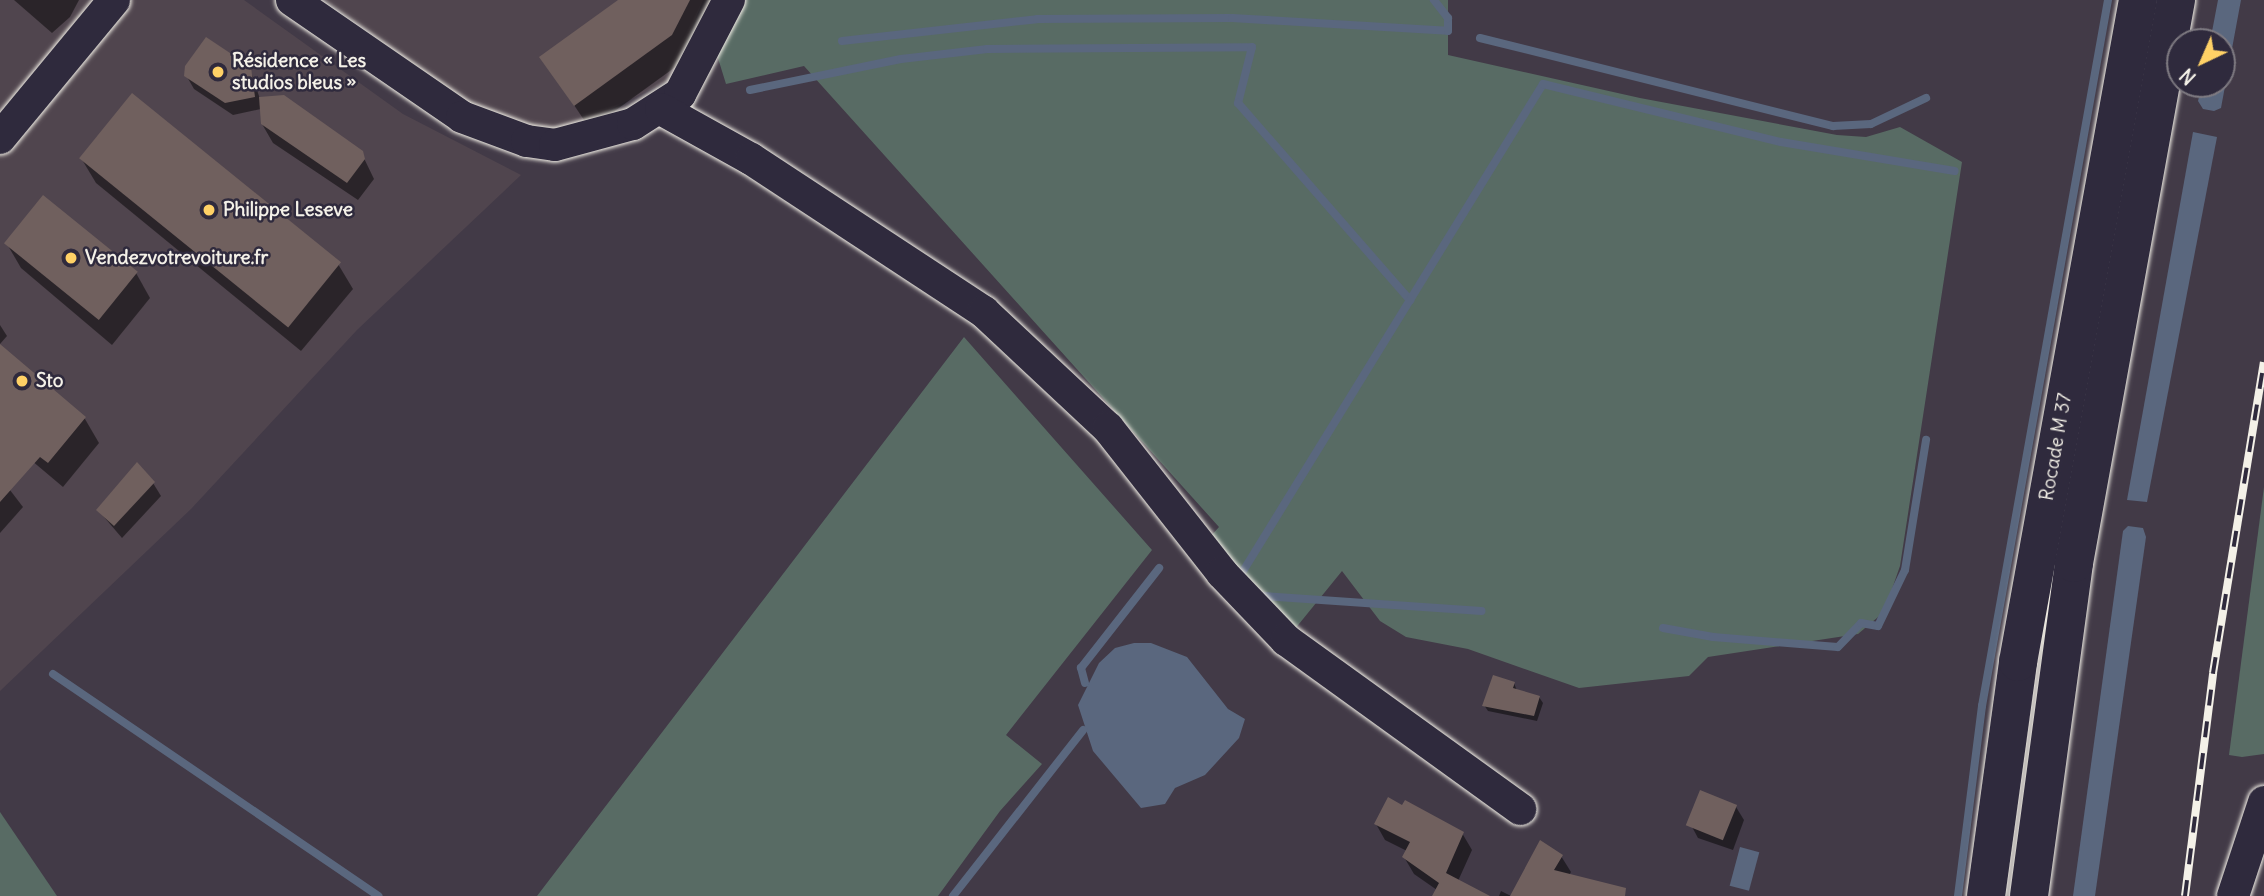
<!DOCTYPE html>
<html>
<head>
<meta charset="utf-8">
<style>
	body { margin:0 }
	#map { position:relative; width:2264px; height:896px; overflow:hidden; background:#423a47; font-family:Delius,sans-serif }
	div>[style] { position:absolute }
	.built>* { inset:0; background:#50454e }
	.green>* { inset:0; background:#586b64 }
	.water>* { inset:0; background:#5a677e; transform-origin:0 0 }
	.shadow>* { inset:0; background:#0007 }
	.stream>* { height:8px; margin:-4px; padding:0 4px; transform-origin:4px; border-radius:4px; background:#5a677e }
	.building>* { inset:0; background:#70605e; transform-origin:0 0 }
	.roads { filter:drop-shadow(0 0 2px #f4f1e8) drop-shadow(0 0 2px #f4f1e8) }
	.minor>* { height:32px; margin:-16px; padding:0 16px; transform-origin:16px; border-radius:16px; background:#2f2a3d }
	.highway>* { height:38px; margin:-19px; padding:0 19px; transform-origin:19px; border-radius:19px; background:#2f2a3d }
	.rail>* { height:8px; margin-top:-4px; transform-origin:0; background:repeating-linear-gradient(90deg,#2f2a3d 0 16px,#f4f1e8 0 32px); box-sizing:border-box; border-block:2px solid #f4f1e8 }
	.dots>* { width:19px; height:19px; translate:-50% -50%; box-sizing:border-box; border:4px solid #2f2a3d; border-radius:50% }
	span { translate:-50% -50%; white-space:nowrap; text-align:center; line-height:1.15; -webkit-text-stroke:5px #2f2a3d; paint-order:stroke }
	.poi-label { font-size:19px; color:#f4f1e8; font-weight:700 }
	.left { translate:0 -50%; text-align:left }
	.street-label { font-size:19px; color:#f4f1e8 }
	.north { position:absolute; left:2166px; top:28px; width:70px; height:70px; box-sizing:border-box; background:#2f2a3d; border:2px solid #7e7a81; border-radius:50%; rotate:224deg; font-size:19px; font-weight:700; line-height:28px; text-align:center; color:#f4f1e8 }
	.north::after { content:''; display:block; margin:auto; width:24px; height:32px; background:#ffd166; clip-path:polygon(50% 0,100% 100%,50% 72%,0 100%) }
</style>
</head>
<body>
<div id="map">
	<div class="built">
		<div style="clip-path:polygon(0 0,244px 0,403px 114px,521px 175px,357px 330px,191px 509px,0 691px)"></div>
		<div style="clip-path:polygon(325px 0,703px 0,671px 79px,565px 132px,487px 118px)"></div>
	</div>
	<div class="green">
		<div style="clip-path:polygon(746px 0,1448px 0,1448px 55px,1640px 98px,1837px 135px,1866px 137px,1900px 127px,1962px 162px,1900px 566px,1884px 612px,1858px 634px,1708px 657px,1689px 676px,1579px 688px,1468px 649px,1406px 637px,1380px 621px,1342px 571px,1286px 640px,1201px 547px,1219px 527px,804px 66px,726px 84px,717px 55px)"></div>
		<div style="clip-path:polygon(964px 337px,1152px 550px,1006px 735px,1042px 764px,1000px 811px,938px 896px,537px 896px)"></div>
		<div style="clip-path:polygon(2264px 487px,2264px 754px,2242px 757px,2229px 755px)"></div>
		<div style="clip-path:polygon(0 812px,57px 896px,0 896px)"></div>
	</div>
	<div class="water">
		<div style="clip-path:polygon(2218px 0,2241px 0,2221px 108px,2214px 111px,2203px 109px,2198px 101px,2202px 84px,2222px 84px,2222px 42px,2210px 42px)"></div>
		<div style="clip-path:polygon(2193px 132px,2217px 137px,2147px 502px,2127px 500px)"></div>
		<div style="clip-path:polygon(2128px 526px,2143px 528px,2146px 537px,2095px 896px,2073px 896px,2123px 531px)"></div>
		<div style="clip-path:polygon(1134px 643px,1151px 643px,1187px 657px,1228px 709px,1245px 719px,1239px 738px,1205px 775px,1175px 788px,1165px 804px,1141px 808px,1093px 751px,1078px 705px,1099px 663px,1115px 648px)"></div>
		<div style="left:1740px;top:847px;width:20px;height:40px;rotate:15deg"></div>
	</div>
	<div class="shadow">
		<div style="clip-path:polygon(14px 0,79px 0,70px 17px,52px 33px)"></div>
		<div style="clip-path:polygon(621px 0,716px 0,685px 60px,590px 129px,542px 57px)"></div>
		<div style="clip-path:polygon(250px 69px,260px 99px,361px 152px,374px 179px,358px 200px,273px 143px,262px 124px,261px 109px,233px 115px,194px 89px,186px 75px)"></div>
		<div style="clip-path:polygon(81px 158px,338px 264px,353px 289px,301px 351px,96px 183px)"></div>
		<div style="clip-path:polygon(7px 244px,136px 273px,150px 298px,112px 345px,21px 268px)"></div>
		<div style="clip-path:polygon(0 325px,7px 336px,0 344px)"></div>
		<div style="clip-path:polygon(0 346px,85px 419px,99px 443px,63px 487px,0 434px)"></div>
		<div style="clip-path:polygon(0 477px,23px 507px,0 533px)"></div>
		<div style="clip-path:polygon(153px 483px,161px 496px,122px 538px,98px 510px)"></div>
		<div style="clip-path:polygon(1514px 683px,1517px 691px,1539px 697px,1543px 703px,1537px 721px,1488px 711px,1484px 705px)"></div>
		<div style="clip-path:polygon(1736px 807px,1744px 820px,1733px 850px,1698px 838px,1691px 825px)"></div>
		<div style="clip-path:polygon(1376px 824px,1462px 833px,1472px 850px,1458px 881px,1486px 896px,1434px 896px,1437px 890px,1414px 874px,1404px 857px,1407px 851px,1385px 840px)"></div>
		<div style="clip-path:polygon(1561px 856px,1571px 872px,1558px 896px,1512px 896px)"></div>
		<div style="clip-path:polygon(1501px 891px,1511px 896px,1499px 896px)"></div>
	</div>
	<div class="stream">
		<div style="left:1480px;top:38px;width:364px;rotate:14deg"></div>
		<div style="left:1833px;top:126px;width:38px;rotate:-3deg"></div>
		<div style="left:1871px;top:124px;width:61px;rotate:-25.3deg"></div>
		<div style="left:842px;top:41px;width:196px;rotate:-6.4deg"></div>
		<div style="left:1037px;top:19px;width:195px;rotate:-0.3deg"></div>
		<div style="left:1232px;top:18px;width:216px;rotate:3.4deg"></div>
		<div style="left:1448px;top:31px;width:13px;rotate:-90deg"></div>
		<div style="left:1448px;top:18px;width:23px;rotate:-128deg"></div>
		<div style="left:750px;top:90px;width:154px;rotate:-11.6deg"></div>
		<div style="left:901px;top:59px;width:87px;rotate:-6.6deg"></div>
		<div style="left:987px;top:49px;width:265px;rotate:-0.4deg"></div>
		<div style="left:1252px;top:47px;width:58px;rotate:104deg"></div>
		<div style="left:1238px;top:103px;width:262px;rotate:48.9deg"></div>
		<div style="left:1240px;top:576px;width:578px;rotate:-58.37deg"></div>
		<div style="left:1543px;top:84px;width:245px;rotate:13.7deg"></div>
		<div style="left:1781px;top:142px;width:176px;rotate:9.5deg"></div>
		<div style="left:1263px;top:596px;width:219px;rotate:3.9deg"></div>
		<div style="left:1663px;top:628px;width:51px;rotate:10.2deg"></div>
		<div style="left:1713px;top:637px;width:125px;rotate:4.6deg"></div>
		<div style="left:1838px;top:647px;width:33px;rotate:-46deg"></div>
		<div style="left:1861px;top:623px;width:17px;rotate:10deg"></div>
		<div style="left:1878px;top:626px;width:62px;rotate:-64.3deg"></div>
		<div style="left:1905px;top:570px;width:132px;rotate:-80.8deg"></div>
		<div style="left:53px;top:674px;width:394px;rotate:34.3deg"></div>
		<div style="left:1085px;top:683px;width:16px;rotate:-105deg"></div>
		<div style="left:1081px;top:668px;width:127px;rotate:-52deg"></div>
		<div style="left:953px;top:896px;width:211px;rotate:-51.9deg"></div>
		<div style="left:1958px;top:896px;width:192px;rotate:-82.8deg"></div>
		<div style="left:1982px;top:706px;width:717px;rotate:-79.88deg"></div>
	</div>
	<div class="building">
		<div style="clip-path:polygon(618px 0,690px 0,672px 35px,574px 106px,539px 57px)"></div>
		<div style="clip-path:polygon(206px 37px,251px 67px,255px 97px,225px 103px,184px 76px,185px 66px)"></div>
		<div style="left:132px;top:93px;width:269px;height:84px;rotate:39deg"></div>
		<div style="clip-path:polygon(284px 95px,363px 151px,365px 159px,347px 183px,261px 124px,259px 97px)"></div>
		<div style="left:43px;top:195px;width:122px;height:62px;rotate:39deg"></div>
		<div style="clip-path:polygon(0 344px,86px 417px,48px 463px,40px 457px,0 502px)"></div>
		<div style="clip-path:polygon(137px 462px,155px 482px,114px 526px,96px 510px)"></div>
		<div style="clip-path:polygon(1493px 675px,1515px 682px,1513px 688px,1540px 696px,1534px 716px,1482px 706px)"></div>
		<div style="left:1700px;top:790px;width:40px;height:38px;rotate:22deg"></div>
		<div style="clip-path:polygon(1388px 797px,1402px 805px,1405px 800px,1464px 832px,1446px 873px,1490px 896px,1432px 896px,1439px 883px,1402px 857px,1410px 842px,1374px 824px)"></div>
		<div style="clip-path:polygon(1540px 840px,1563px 855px,1554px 870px,1626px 888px,1625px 896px,1510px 896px)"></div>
	</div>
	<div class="roads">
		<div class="minor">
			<div style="left:292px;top:0;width:206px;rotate:34.5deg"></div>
			<div style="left:462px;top:117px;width:69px;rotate:20.3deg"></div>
			<div style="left:527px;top:141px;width:28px;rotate:8deg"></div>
			<div style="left:555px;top:145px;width:81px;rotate:-15.1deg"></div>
			<div style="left:633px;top:124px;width:56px;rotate:-32.6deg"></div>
			<div style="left:680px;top:94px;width:106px;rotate:-62.5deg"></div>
			<div style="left:661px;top:109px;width:103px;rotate:29.1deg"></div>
			<div style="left:751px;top:159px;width:279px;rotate:33.3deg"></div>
			<div style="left:984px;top:312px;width:170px;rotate:43.1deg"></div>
			<div style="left:1108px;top:428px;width:184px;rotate:51.8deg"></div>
			<div style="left:1222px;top:573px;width:93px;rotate:46.3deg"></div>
			<div style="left:1286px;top:640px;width:289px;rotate:35.8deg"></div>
			<div style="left:0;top:138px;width:179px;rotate:-50.4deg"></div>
			<div style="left:2233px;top:896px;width:99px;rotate:-71.7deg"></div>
		</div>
		<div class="highway">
			<div style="left:1986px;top:896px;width:236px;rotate:-82.2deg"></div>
			<div style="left:2018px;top:662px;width:673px;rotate:-79.73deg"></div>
			<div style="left:2029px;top:896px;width:336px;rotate:-82.3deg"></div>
			<div style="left:2074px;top:563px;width:572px;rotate:-79.73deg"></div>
		</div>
	</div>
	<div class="rail">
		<div style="left:2185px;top:896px;width:225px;rotate:-82.8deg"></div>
		<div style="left:2213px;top:673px;width:315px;rotate:-80.7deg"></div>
	</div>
	<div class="dots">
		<div style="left:218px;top:72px;background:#ffd166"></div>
		<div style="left:209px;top:210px;background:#ffd166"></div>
		<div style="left:71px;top:258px;background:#ffd166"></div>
		<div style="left:22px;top:381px;background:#ffd166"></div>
	</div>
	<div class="poi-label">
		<span class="left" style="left:232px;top:72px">Résidence « Les<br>studios bleus »</span>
		<span class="left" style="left:223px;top:210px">Philippe Leseve</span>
		<span class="left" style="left:85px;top:258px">Vendezvotrevoiture.fr</span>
		<span class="left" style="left:36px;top:381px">Sto</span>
	</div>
	<div class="street-label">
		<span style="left:2056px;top:447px;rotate:-80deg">Rocade M 37</span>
	</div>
	<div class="north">N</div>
</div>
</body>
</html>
